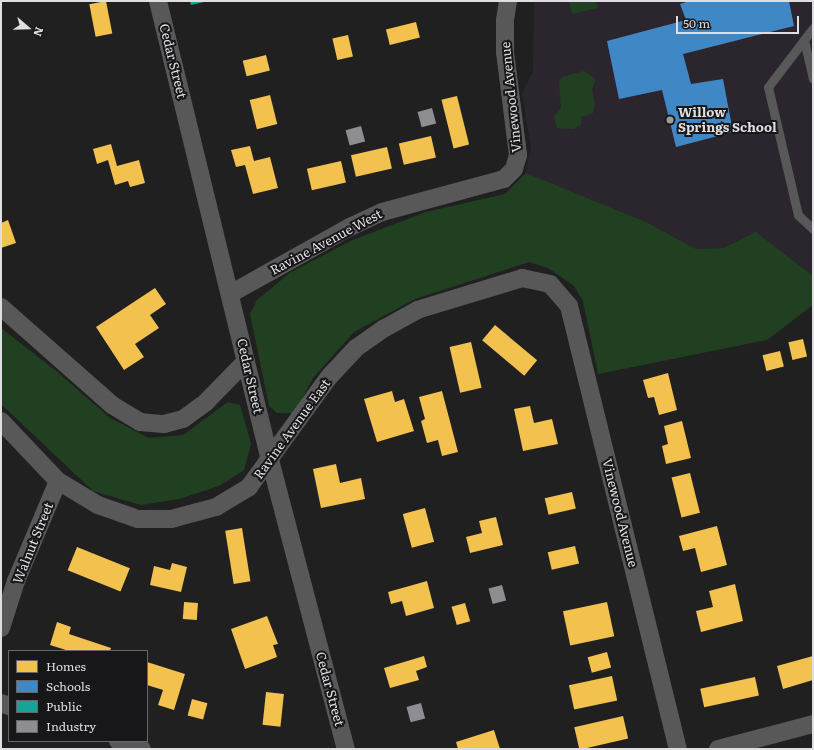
<!DOCTYPE html>
<html>
<head>
<meta charset="utf-8">
<style>
	body { margin:0 }
	#map { position:relative; width:814px; height:750px; overflow:hidden; background:#212021; font-family:Literata,serif }
	div>[style] { position:absolute }
	.built>* { inset:0; background:#2b262d }
	.green>* { inset:0; background:#214021 }
	.homes>* { inset:0; background:#f2c14e; transform-origin:0 0 }
	.schools>* { inset:0; background:#3f88c5 }
	.public>* { inset:0; background:#17a398 }
	.industry>* { inset:0; background:#8d8d92; transform-origin:0 0 }
	.service>* { height:9px; margin:-4.5px; padding:0 4.5px; transform-origin:4.5px; border-radius:4.5px; background:#575857 }
	.minor>* { height:18px; margin:-9px; padding:0 9px; transform-origin:9px; border-radius:9px; background:#575857 }
	.dots>* { width:11px; height:11px; translate:-50% -50%; box-sizing:border-box; border:2px solid #171619; border-radius:50% }
	span { translate:-50% -50%; white-space:nowrap; text-align:center; line-height:1.15; -webkit-text-stroke:4px #171619; paint-order:stroke }
	.street-label { font-size:13px; color:#dfdee0 }
	.poi-label { font-size:13px; color:#dfdee0; font-weight:700 }
	.left { translate:0 -50%; text-align:left }
	.frame { position:absolute; inset:0; border:2px solid #dfdee0; pointer-events:none }
	.legend { position:absolute; left:8px; top:650px; width:140px; height:92px; box-sizing:border-box; background:#171619; border:1px solid #676669; margin:0; padding:5px 7px; list-style:none; font-size:12px; color:#dfdee0 }
	.legend li { display:flex; align-items:center; gap:8px; height:20px }
	.legend b { width:20px; border:1px solid #676669 }
	.north { position:absolute; left:8px; top:8px; width:40px; height:40px; -webkit-text-stroke:3px #171619; paint-order:stroke; rotate:110deg; font-size:11px; font-weight:700; line-height:16px; text-align:center; color:#dfdee0 }
	.north::after { content:''; display:block; margin:auto; width:14px; height:18px; background:#dfdee0; clip-path:polygon(50% 0,100% 100%,50% 72%,0 100%) }
	.scale { position:absolute; left:676px; top:16px; width:123px; height:18px; box-sizing:border-box; border:2px solid #dfdee0; border-top:0; padding-left:5px; font-size:12px; line-height:14px; white-space:nowrap; color:#dfdee0; -webkit-text-stroke:3px #171619; paint-order:stroke }
</style>
</head>
<body>
<div id="map">
	<div class="built">
		<div style="clip-path:polygon(534px 1px,813px 1px,813px 276px,756px 232px,724px 248px,696px 249px,646px 222px,526px 173px,531px 147px,522px 93px,533px 72px)"></div>
	</div>
	<div class="green">
		<div style="clip-path:polygon(569px 1px,596px 1px,598px 8px,572px 14px)"></div>
		<div style="clip-path:polygon(584px 71px,596px 79px,592px 89px,595px 104px,593px 113px,581px 117px,581px 124px,574px 129px,557px 128px,554px 117px,561px 108px,559px 81px,562px 77px)"></div>
		<div style="clip-path:polygon(526px 173px,646px 222px,696px 249px,724px 248px,756px 232px,813px 276px,813px 305px,767px 340px,598px 374px,583px 301px,574px 286px,548px 268px,529px 262px,415px 299px,354px 332px,313px 378px,294px 413px,277px 413px,269px 406px,250px 314px,257px 300px,291px 272px,353px 240px,426px 212px,505px 194px)"></div>
		<div style="clip-path:polygon(1px 328px,55px 370px,110px 418px,149px 438px,183px 435px,228px 402px,240px 405px,251px 444px,244px 470px,219px 486px,179px 499px,141px 505px,93px 491px,1px 404px)"></div>
	</div>
	<div class="homes">
		<div style="left:106px;top:1px;width:33px;height:17px;rotate:79deg"></div>
		<div style="left:416px;top:22px;width:16px;height:31px;rotate:76deg"></div>
		<div style="left:348px;top:35px;width:22px;height:16px;rotate:77deg"></div>
		<div style="left:266px;top:55px;width:16px;height:24px;rotate:76deg"></div>
		<div style="left:270px;top:95px;width:30px;height:21px;rotate:76deg"></div>
		<div style="left:457px;top:96px;width:50px;height:16px;rotate:76deg"></div>
		<div style="left:431px;top:136px;width:22px;height:33px;rotate:77deg"></div>
		<div style="clip-path:polygon(111px 144px,117px 166px,139px 160px,145px 183px,130px 187px,128px 181px,115px 185px,108px 160px,97px 164px,93px 149px)"></div>
		<div style="clip-path:polygon(250px 146px,254px 161px,270px 157px,278px 188px,253px 194px,245px 165px,236px 167px,231px 150px)"></div>
		<div style="left:387px;top:147px;width:22px;height:37px;rotate:77deg"></div>
		<div style="left:341px;top:161px;width:22px;height:35px;rotate:77deg"></div>
		<div style="clip-path:polygon(8px 220px,16px 243px,1px 248px,1px 223px)"></div>
		<div style="clip-path:polygon(155px 288px,166px 304px,150px 315px,159px 328px,135px 344px,144px 357px,124px 370px,96px 327px)"></div>
		<div style="left:495px;top:325px;width:55px;height:20px;rotate:40deg"></div>
		<div style="left:803px;top:339px;width:18px;height:15px;rotate:77deg"></div>
		<div style="left:471px;top:342px;width:47px;height:22px;rotate:77deg"></div>
		<div style="left:780px;top:351px;width:16px;height:18px;rotate:76deg"></div>
		<div style="clip-path:polygon(668px 373px,677px 410px,659px 415px,654px 397px,648px 398px,643px 380px)"></div>
		<div style="clip-path:polygon(392px 391px,395px 402px,404px 399px,414px 431px,377px 442px,364px 399px)"></div>
		<div style="clip-path:polygon(442px 391px,458px 452px,442px 456px,438px 440px,427px 443px,421px 421px,425px 419px,419px 397px)"></div>
		<div style="clip-path:polygon(530px 406px,534px 423px,552px 419px,558px 444px,523px 451px,514px 409px)"></div>
		<div style="clip-path:polygon(682px 421px,691px 458px,666px 464px,662px 446px,668px 444px,664px 426px)"></div>
		<div style="clip-path:polygon(336px 464px,340px 483px,361px 478px,365px 499px,321px 508px,313px 469px)"></div>
		<div style="left:690px;top:473px;width:41px;height:19px;rotate:76deg"></div>
		<div style="left:572px;top:492px;width:17px;height:28px;rotate:77deg"></div>
		<div style="left:425px;top:508px;width:35px;height:23px;rotate:75deg"></div>
		<div style="clip-path:polygon(496px 517px,503px 545px,470px 553px,466px 537px,482px 533px,479px 521px)"></div>
		<div style="clip-path:polygon(717px 526px,727px 565px,701px 572px,695px 548px,683px 551px,679px 536px)"></div>
		<div style="left:242px;top:528px;width:54px;height:17px;rotate:81deg"></div>
		<div style="left:575px;top:546px;width:18px;height:28px;rotate:77deg"></div>
		<div style="left:77px;top:547px;width:57px;height:25px;rotate:22deg"></div>
		<div style="clip-path:polygon(172px 563px,187px 567px,181px 592px,150px 585px,154px 566px,170px 570px)"></div>
		<div style="clip-path:polygon(427px 581px,434px 608px,406px 616px,402px 601px,391px 604px,388px 592px)"></div>
		<div style="clip-path:polygon(735px 584px,743px 621px,701px 632px,696px 611px,713px 607px,709px 591px)"></div>
		<div style="left:184px;top:602px;width:14px;height:17px;rotate:4deg"></div>
		<div style="left:607px;top:602px;width:35px;height:45px;rotate:78deg"></div>
		<div style="left:465px;top:603px;width:19px;height:14px;rotate:74deg"></div>
		<div style="clip-path:polygon(267px 616px,278px 644px,273px 645px,277px 657px,245px 669px,231px 629px)"></div>
		<div style="clip-path:polygon(57px 622px,71px 627px,69px 634px,111px 648px,110px 651px,69px 651px,50px 645px)"></div>
		<div style="left:607px;top:652px;width:16px;height:20px;rotate:75deg"></div>
		<div style="clip-path:polygon(424px 656px,427px 667px,416px 671px,419px 680px,390px 688px,384px 668px)"></div>
		<div style="clip-path:polygon(813px 656px,813px 680px,783px 689px,777px 666px)"></div>
		<div style="clip-path:polygon(147px 662px,185px 674px,174px 710px,158px 705px,163px 690px,147px 685px)"></div>
		<div style="left:612px;top:676px;width:25px;height:44px;rotate:78deg"></div>
		<div style="left:755px;top:677px;width:19px;height:56px;rotate:78deg"></div>
		<div style="left:266px;top:692px;width:18px;height:33px;rotate:6deg"></div>
		<div style="left:192px;top:699px;width:16px;height:17px;rotate:15deg"></div>
		<div style="left:623px;top:716px;width:23px;height:50px;rotate:77deg"></div>
		<div style="clip-path:polygon(494px 730px,500px 749px,458px 749px,456px 742px)"></div>
	</div>
	<div class="schools">
		<div style="clip-path:polygon(689px 1px,789px 1px,794px 26px,683px 54px,691px 84px,723px 79px,733px 132px,676px 147px,662px 90px,619px 99px,607px 41px,686px 20px,680px 4px)"></div>
	</div>
	<div class="public">
		<div style="clip-path:polygon(190px 1px,204px 1px,204px 2px,191px 5px)"></div>
	</div>
	<div class="industry">
		<div style="left:432px;top:108px;width:16px;height:15px;rotate:75deg"></div>
		<div style="left:361px;top:126px;width:16px;height:16px;rotate:75deg"></div>
		<div style="left:502px;top:585px;width:16px;height:14px;rotate:75deg"></div>
		<div style="left:421px;top:703px;width:16px;height:15px;rotate:75deg"></div>
	</div>
	<div class="service">
		<div style="left:813px;top:28px;width:74px;rotate:127.3deg"></div>
		<div style="left:768px;top:87px;width:131px;rotate:76.8deg"></div>
		<div style="left:798px;top:215px;width:21px;rotate:43deg"></div>
		<div style="left:804px;top:40px;width:40px;rotate:77deg"></div>
	</div>
	<div class="minor">
		<div style="left:158px;top:1px;width:472px;rotate:76.3deg"></div>
		<div style="left:270px;top:460px;width:299px;rotate:75.3deg"></div>
		<div style="left:230px;top:294px;width:137px;rotate:-29.2deg"></div>
		<div style="left:350px;top:227px;width:35px;rotate:-25deg"></div>
		<div style="left:382px;top:212px;width:126px;rotate:-15.1deg"></div>
		<div style="left:504px;top:179px;width:14px;rotate:-45deg"></div>
		<div style="left:514px;top:169px;width:15px;rotate:-74deg"></div>
		<div style="left:518px;top:155px;width:104px;rotate:-97.2deg"></div>
		<div style="left:505px;top:52px;width:32px;rotate:-90deg"></div>
		<div style="left:505px;top:20px;width:19px;rotate:-81deg"></div>
		<div style="left:1px;top:307px;width:148px;rotate:41.4deg"></div>
		<div style="left:112px;top:405px;width:33px;rotate:31deg"></div>
		<div style="left:140px;top:422px;width:24px;rotate:5deg"></div>
		<div style="left:164px;top:424px;width:20px;rotate:-15deg"></div>
		<div style="left:183px;top:419px;width:29px;rotate:-36deg"></div>
		<div style="left:206px;top:402px;width:57px;rotate:-45.7deg"></div>
		<div style="left:1px;top:421px;width:83px;rotate:46.5deg"></div>
		<div style="left:58px;top:481px;width:47px;rotate:31deg"></div>
		<div style="left:98px;top:505px;width:42px;rotate:19.3deg"></div>
		<div style="left:138px;top:519px;width:33px"></div>
		<div style="left:171px;top:519px;width:47px;rotate:-14.9deg"></div>
		<div style="left:216px;top:507px;width:39px;rotate:-31deg"></div>
		<div style="left:249px;top:487px;width:136px;rotate:-54deg"></div>
		<div style="left:329px;top:377px;width:40px;rotate:-47deg"></div>
		<div style="left:356px;top:348px;width:35px;rotate:-35deg"></div>
		<div style="left:385px;top:328px;width:37px;rotate:-29deg"></div>
		<div style="left:417px;top:310px;width:110px;rotate:-16.9deg"></div>
		<div style="left:522px;top:278px;width:29px;rotate:12deg"></div>
		<div style="left:550px;top:284px;width:29px;rotate:49deg"></div>
		<div style="left:569px;top:306px;width:456px;rotate:76.2deg"></div>
		<div style="left:1px;top:628px;width:49px;rotate:-72.3deg"></div>
		<div style="left:16px;top:581px;width:108px;rotate:-67.2deg"></div>
		<div style="left:1px;top:703px;width:9px;rotate:21deg"></div>
		<div style="left:118px;top:741px;width:25px;rotate:18deg"></div>
		<div style="left:718px;top:749px;width:98px;rotate:-14.7deg"></div>
	</div>
	<div class="dots">
		<div style="left:670px;top:120px;background:#9c9c9d"></div>
	</div>
	<div class="street-label">
		<span style="left:173px;top:61px;rotate:76deg">Cedar Street</span>
		<span style="left:511px;top:97px;rotate:-96deg">Vinewood Avenue</span>
		<span style="left:326px;top:242px;rotate:-28deg">Ravine Avenue West</span>
		<span style="left:250px;top:376px;rotate:77deg">Cedar Street</span>
		<span style="left:292px;top:429px;rotate:-54deg">Ravine Avenue East</span>
		<span style="left:620px;top:513px;rotate:76deg">Vinewood Avenue</span>
		<span style="left:33px;top:543px;rotate:-68deg">Walnut Street</span>
		<span style="left:330px;top:689px;rotate:75deg">Cedar Street</span>
	</div>
	<div class="poi-label">
		<span class="left" style="left:678px;top:120px">Willow<br>Springs School</span>
	</div>
	<div class="frame"></div>
	<ul class="legend">
	<li><b style="height:11px;background:#f2c14e"></b>Homes</li>
	<li><b style="height:11px;background:#3f88c5"></b>Schools</li>
	<li><b style="height:11px;background:#17a398"></b>Public</li>
	<li><b style="height:11px;background:#8d8d92"></b>Industry</li>
	</ul>
	<div class="north">N</div>
	<div class="scale">50 m</div>
</div>
</body>
</html>
